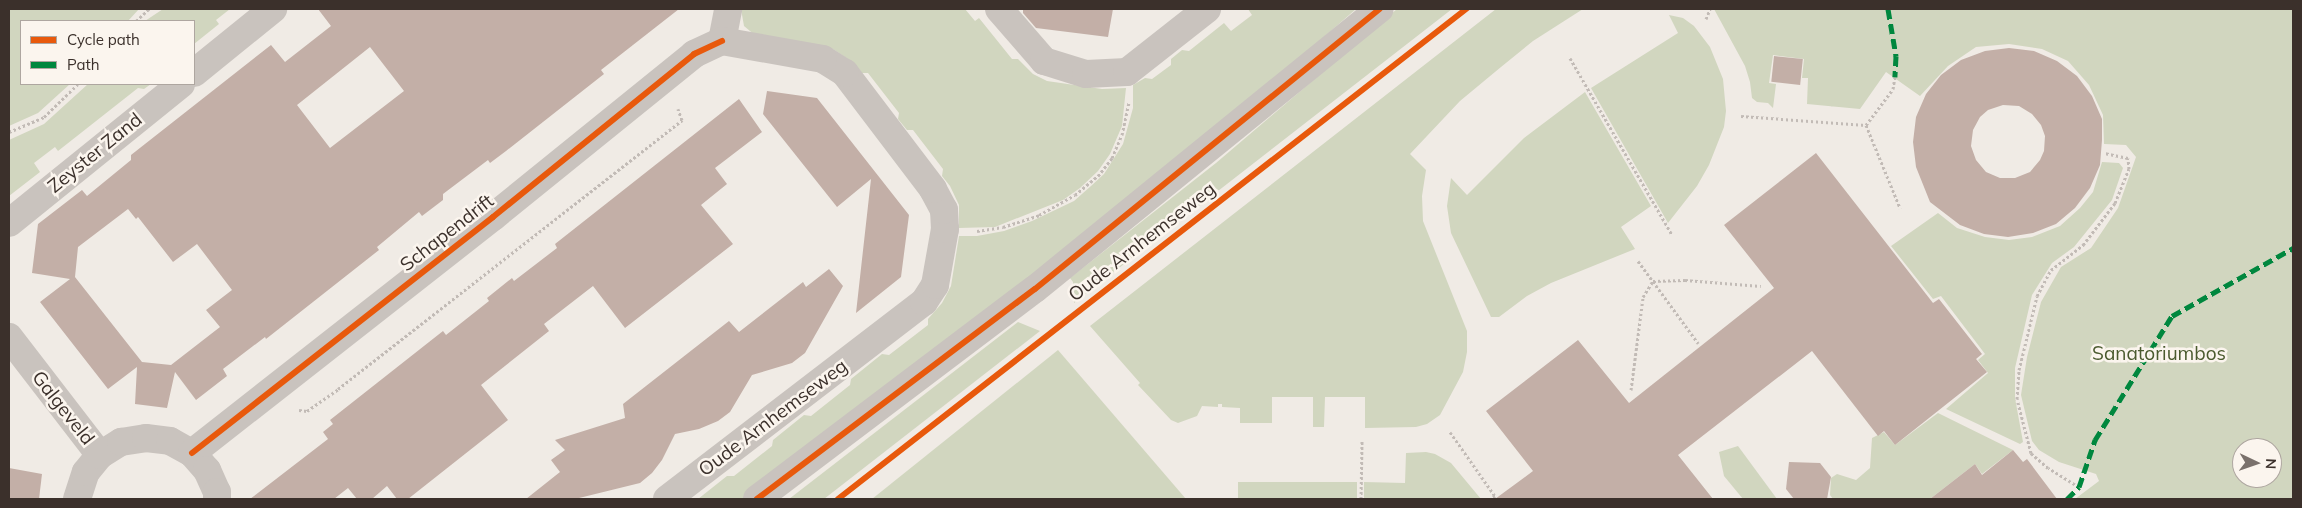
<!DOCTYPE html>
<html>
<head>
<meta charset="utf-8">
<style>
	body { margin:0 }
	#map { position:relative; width:2302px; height:508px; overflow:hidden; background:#f0ebe5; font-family:Mulish,sans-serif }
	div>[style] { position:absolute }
	.green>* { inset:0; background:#d1d6bf; transform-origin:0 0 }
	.building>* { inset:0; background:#c3afa7; transform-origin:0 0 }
	.path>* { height:3px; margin-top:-1.5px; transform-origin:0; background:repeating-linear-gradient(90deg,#c2bbb6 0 2.5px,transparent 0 5px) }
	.minor>* { height:28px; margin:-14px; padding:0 14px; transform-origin:14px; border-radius:14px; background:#c9c3be }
	.quiet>* { height:5px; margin-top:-2.5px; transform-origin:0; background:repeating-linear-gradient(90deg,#00873e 0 10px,transparent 0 15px) }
	.cycleway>* { height:6px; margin:-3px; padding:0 3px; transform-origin:3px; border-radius:3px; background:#e8590c }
	span { translate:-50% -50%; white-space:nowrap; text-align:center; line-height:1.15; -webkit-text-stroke:5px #fbf5ee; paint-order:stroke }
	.street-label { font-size:19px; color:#3b302b }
	.park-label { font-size:19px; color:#4a5a2e }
	.frame { position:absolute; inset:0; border:10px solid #3b302b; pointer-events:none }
	.legend { position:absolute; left:20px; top:20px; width:175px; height:65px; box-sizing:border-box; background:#fbf5ee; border:1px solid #aea6a0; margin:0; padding:6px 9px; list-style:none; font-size:15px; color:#3b302b }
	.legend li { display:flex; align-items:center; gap:10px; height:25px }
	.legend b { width:25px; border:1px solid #aea6a0 }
	.north { position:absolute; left:2232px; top:438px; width:50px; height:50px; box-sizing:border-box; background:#fbf5ee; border:1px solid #aea6a0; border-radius:50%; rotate:93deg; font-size:14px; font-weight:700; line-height:20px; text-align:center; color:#3b302b }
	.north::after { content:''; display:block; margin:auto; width:18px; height:22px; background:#7a716c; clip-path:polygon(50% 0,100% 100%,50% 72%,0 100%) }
</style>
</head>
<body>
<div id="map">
	<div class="green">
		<div style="clip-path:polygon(9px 9px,139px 9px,128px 21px,21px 21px,21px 84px,70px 84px,38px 113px,9px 126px)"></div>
		<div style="clip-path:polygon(163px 9px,230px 9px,216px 20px,219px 24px,194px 44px,194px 21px,145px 21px)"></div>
		<div style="clip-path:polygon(741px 9px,965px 9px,975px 21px,979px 18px,1012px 59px,1018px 59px,1033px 74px,1047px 81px,1102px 89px,1126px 88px,1122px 126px,1110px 154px,1098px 171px,1080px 188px,1063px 200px,995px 227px,959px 228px,959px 205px,950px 186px,942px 176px,943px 169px,913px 130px,907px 130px,898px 119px,899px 113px,868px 73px,862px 73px,854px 63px,833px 49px,756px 36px,744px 26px)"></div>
		<div style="clip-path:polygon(1248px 9px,1356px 9px,1255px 97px,1166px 170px,745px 499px,698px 499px,727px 476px,734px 476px,772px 446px,773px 440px,804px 415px,811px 416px,850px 385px,851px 379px,882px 354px,889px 355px,928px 325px,928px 319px,942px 303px,951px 286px,959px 236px,977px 236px,1004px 231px,1032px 221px,1074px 201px,1091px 186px,1104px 174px,1123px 144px,1133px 108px,1133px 85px,1145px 78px,1152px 79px,1171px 65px,1171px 59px,1182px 50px,1189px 51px,1224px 23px,1231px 31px,1252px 15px)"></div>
		<div style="clip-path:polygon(1397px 9px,1452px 9px,1074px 303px,1073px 282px,1070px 278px,1216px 163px)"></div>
		<div style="clip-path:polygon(1496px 9px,1583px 9px,1533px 41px,1501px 67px,1460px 101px,1410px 154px,1426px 170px,1422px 196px,1423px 221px,1467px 331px,1467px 352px,1463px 372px,1440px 415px,1427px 424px,1416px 427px,1365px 428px,1365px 397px,1325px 397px,1324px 427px,1313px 427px,1313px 397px,1272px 397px,1272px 423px,1240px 423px,1240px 408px,1222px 407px,1222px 404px,1218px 404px,1218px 407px,1202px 406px,1197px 416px,1178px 423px,1171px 420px,1138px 385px,1140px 383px,1090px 326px)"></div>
		<div style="clip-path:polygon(evenodd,1714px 9px,2293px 9px,2293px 499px,2075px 499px,2099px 481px,2096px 474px,2059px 462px,2039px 450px,2032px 441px,2021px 395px,2027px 357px,2041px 302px,2061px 267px,2091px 248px,2118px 208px,2136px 157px,2126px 145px,2104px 144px,2103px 115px,2089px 85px,2068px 61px,2042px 49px,2009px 44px,1976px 47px,1948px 66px,1920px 96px,1886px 72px,1860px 109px,1807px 104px,1808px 78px,1802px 78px,1804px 59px,1773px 55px,1769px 83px,1776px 84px,1773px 108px,1768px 103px,1757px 102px,1752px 98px,1750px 82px,1745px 66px,1714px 9px,2242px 448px,2272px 448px,2272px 478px,2242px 478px,2242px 448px)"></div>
		<div style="clip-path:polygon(1669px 15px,1683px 18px,1694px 26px,1710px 47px,1723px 79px,1726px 111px,1724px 127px,1709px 165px,1697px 186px,1668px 223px,1591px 88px,1678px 33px)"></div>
		<div style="clip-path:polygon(88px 84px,151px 84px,144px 89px,138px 88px,58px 151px,55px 147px,34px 163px,40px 172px,9px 196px,9px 140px,44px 124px)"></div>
		<div style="clip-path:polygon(1585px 92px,1651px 206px,1621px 227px,1635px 249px,1551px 283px,1527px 296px,1499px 317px,1491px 317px,1451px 233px,1447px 206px,1451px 178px,1467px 195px,1524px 138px)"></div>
		<div style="clip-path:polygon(2102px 162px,2119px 163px,2123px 168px,2112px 200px,2074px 247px,2052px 263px,2032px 295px,2015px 368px,2015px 398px,2023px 442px,2020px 444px,1946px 409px,1988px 373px,1978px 360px,1985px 354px,1941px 296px,1933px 299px,1891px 246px,1938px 213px,1957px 228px,1985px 237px,2009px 240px,2032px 237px,2060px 226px,2080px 208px,2093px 192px)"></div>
		<div style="clip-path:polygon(1018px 322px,1040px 331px,824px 499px,789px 499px)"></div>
		<div style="clip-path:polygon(1058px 350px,1186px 499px,872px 499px)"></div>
		<div style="clip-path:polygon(1938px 413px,2013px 450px,1982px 474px,1975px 464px,1930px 499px,1833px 499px,1830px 495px,1831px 478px,1837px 474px,1856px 480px,1870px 468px,1872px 438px,1884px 432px,1895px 445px)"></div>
		<div style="clip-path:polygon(1738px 446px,1777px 499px,1743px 499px,1724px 476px,1719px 452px)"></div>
		<div style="clip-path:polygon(1426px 452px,1435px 454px,1451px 463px,1481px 499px,1364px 499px,1364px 482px,1405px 483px,1406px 453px)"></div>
		<div style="left:1238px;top:482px;width:119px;height:17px"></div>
	</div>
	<div class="building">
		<div style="clip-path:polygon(evenodd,318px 9px,679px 9px,601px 70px,604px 74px,506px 151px,490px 163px,488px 160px,443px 194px,443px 200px,422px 216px,419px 212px,377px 247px,379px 250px,266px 339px,265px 337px,223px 369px,227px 376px,196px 400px,175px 372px,167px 408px,135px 404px,137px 367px,108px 389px,40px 302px,70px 279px,32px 273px,38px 224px,82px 190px,87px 196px,131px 160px,131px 155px,271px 45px,285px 62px,331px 26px,318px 9px,370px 47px,404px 91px,330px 148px,297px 105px,370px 47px,318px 9px,128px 209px,136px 219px,138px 217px,173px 262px,197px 244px,232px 290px,206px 310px,220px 327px,171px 365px,142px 362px,75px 277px,78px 247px,128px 209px)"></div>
		<div style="clip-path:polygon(1023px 9px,1113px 9px,1108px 37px,1036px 28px,1023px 13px)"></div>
		<div style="clip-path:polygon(evenodd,2009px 48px,2034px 51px,2057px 61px,2077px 76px,2092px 96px,2102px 119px,2102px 140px,2100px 165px,2090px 188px,2075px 208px,2056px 224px,2033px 233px,2008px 237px,1984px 234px,1960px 225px,1930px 202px,1916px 167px,1913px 142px,1916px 117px,1926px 94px,1941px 75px,1961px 60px,1985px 51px,2009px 48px,2003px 105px,2019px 106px,2032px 114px,2041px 125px,2045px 136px,2044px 151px,2040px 160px,2030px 172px,2015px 178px,2000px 178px,1986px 172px,1976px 160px,1971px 146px,1973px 130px,1980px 117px,1988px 110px,2003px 105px)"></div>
		<div style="left:1774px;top:56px;width:29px;height:26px;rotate:6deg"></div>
		<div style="clip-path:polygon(767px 91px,817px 98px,909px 215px,901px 277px,856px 313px,871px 179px,837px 207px,763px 114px)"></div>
		<div style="clip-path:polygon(739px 99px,762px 132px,715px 168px,727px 184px,701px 205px,733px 244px,625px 328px,593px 286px,544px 324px,549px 331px,481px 385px,508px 420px,408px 499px,397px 499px,387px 486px,372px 499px,357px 499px,348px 488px,334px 499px,250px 499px,328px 439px,323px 432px,333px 424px,330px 420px,443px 331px,446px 335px,489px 301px,487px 298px,512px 278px,514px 281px,557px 248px,555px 244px)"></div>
		<div style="clip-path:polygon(1816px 153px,1933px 303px,1939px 299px,1982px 354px,1976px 359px,1987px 372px,1895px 445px,1884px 431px,1878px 436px,1812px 351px,1678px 455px,1713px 499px,1495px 499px,1533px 471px,1486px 411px,1578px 340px,1629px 403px,1774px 288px,1724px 225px)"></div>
		<div style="clip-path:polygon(829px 269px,843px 286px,805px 353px,792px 363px,752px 375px,730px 412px,718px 421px,699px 429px,675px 434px,662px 460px,652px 473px,640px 483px,575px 499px,526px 499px,560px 472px,551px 460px,565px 450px,555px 440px,625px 418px,623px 404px,729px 321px,739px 332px,803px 282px,806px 287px)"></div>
		<div style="clip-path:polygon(2013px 450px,2023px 462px,2027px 459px,2057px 499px,1930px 499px,1975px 464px,1982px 475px)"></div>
		<div style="clip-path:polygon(1789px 462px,1820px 463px,1831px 477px,1827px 499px,1794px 499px,1786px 489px)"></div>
		<div style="clip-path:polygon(9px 468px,42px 474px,39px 499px,9px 499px)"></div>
	</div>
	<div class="path">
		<div style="left:1706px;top:19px;width:11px;rotate:-68deg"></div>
		<div style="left:136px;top:21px;width:18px;rotate:-43deg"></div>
		<div style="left:1570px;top:58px;width:204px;rotate:60deg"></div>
		<div style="left:1741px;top:116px;width:125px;rotate:4.1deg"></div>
		<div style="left:1866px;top:125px;width:45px;rotate:-53.1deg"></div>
		<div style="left:1893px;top:89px;width:12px;rotate:-81deg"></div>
		<div style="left:1866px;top:125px;width:90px;rotate:67.7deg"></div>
		<div style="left:9px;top:132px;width:38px;rotate:-23deg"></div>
		<div style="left:44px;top:117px;width:47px;rotate:-44.1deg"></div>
		<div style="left:977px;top:231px;width:26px;rotate:-9deg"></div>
		<div style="left:1003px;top:227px;width:38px;rotate:-18deg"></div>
		<div style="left:1039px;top:215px;width:41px;rotate:-29.1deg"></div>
		<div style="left:1075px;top:195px;width:30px;rotate:-40deg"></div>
		<div style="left:1098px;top:176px;width:23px;rotate:-52deg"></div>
		<div style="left:1112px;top:158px;width:25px;rotate:-67deg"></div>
		<div style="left:1122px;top:135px;width:33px;rotate:-78deg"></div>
		<div style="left:1638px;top:261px;width:102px;rotate:53.8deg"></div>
		<div style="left:1631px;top:390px;width:94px;rotate:-82.6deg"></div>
		<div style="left:1643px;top:297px;width:19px;rotate:-58deg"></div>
		<div style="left:1653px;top:281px;width:32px;rotate:-2deg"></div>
		<div style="left:1685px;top:280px;width:76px;rotate:4.5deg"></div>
		<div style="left:299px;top:410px;width:8px;rotate:7deg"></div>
		<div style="left:307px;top:411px;width:38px;rotate:-35deg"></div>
		<div style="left:338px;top:389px;width:437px;rotate:-38deg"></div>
		<div style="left:682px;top:120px;width:12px;rotate:-110deg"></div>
		<div style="left:1450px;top:432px;width:78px;rotate:54.9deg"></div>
		<div style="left:1495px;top:496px;width:5px;rotate:143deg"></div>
		<div style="left:2079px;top:487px;width:36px;rotate:-148deg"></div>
		<div style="left:2048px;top:468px;width:23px;rotate:-139deg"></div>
		<div style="left:2031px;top:453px;width:56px;rotate:-104.5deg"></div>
		<div style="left:2017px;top:399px;width:29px;rotate:-86deg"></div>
		<div style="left:2019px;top:370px;width:76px;rotate:-76.3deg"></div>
		<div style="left:2037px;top:296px;width:30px;rotate:-62deg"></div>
		<div style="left:2051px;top:270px;width:41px;rotate:-38deg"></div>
		<div style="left:2083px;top:245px;width:53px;rotate:-52.7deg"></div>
		<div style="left:2115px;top:203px;width:37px;rotate:-68deg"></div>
		<div style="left:2129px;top:169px;width:11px;rotate:-95deg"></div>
		<div style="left:2128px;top:158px;width:24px;rotate:-168deg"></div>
		<div style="left:1361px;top:499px;width:59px;rotate:-89deg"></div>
	</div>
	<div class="minor">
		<div style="left:999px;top:9px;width:69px;rotate:49.1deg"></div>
		<div style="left:1044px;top:61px;width:44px;rotate:17.2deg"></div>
		<div style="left:1086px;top:74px;width:41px;rotate:-2.8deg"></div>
		<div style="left:1127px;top:72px;width:102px;rotate:-38.2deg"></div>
		<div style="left:722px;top:41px;width:33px;rotate:-79deg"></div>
		<div style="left:194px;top:73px;width:102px;rotate:-39deg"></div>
		<div style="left:9px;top:223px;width:221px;rotate:-38.9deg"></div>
		<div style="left:9px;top:337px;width:149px;rotate:52.4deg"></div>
		<div style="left:192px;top:453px;width:382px;rotate:-38.1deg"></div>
		<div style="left:493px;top:217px;width:259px;rotate:-39deg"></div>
		<div style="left:694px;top:54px;width:31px;rotate:-25deg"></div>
		<div style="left:77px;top:499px;width:28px;rotate:-72deg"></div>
		<div style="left:86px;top:472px;width:22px;rotate:-51deg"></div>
		<div style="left:100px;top:455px;width:25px;rotate:-32deg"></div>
		<div style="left:121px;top:442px;width:25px;rotate:-9deg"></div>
		<div style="left:146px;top:438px;width:24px;rotate:7deg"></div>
		<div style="left:170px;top:441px;width:25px;rotate:29deg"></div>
		<div style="left:192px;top:453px;width:23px;rotate:49deg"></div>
		<div style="left:207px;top:470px;width:24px;rotate:66deg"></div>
		<div style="left:217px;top:492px;width:7px;rotate:90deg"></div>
		<div style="left:667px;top:499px;width:324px;rotate:-37.5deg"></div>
		<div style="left:924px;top:302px;width:20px;rotate:-57deg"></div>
		<div style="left:935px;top:285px;width:57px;rotate:-79.9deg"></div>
		<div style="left:945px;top:229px;width:19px;rotate:-93deg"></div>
		<div style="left:944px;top:210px;width:24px;rotate:-118deg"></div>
		<div style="left:933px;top:189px;width:146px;rotate:-127.2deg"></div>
		<div style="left:845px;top:73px;width:26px;rotate:-148deg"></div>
		<div style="left:823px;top:59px;width:103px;rotate:-169.9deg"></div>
		<div style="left:757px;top:499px;width:348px;rotate:-37.1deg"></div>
		<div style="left:1035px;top:289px;width:444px;rotate:-39.1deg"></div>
	</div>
	<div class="quiet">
		<div style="left:1888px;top:9px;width:48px;rotate:80.3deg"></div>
		<div style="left:1896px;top:56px;width:21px;rotate:93deg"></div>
		<div style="left:2067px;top:499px;width:17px;rotate:-45deg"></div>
		<div style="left:2079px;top:487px;width:50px;rotate:-71.2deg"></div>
		<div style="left:2095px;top:440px;width:146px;rotate:-58.2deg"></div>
		<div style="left:2172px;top:316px;width:139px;rotate:-29.3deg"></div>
	</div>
	<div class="cycleway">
		<div style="left:192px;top:453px;width:382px;rotate:-38.1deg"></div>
		<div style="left:493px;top:217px;width:259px;rotate:-39deg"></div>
		<div style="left:694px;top:54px;width:31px;rotate:-25deg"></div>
		<div style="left:757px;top:499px;width:348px;rotate:-37.1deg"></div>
		<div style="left:1035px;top:289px;width:444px;rotate:-39.1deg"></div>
		<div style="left:838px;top:499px;width:797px;rotate:-37.96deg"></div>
	</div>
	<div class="street-label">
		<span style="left:95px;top:153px;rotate:-39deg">Zeyster Zand</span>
		<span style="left:447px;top:233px;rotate:-38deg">Schapendrift</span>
		<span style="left:1142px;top:242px;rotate:-38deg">Oude Arnhemseweg</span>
		<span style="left:63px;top:408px;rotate:52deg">Galgeveld</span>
		<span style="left:773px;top:418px;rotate:-37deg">Oude Arnhemseweg</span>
	</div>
	<div class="park-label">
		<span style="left:2159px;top:354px">Sanatoriumbos</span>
	</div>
	<div class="frame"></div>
	<ul class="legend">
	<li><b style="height:6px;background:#e8590c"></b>Cycle path</li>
	<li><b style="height:6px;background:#00873e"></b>Path</li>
	</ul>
	<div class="north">N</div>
</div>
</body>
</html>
